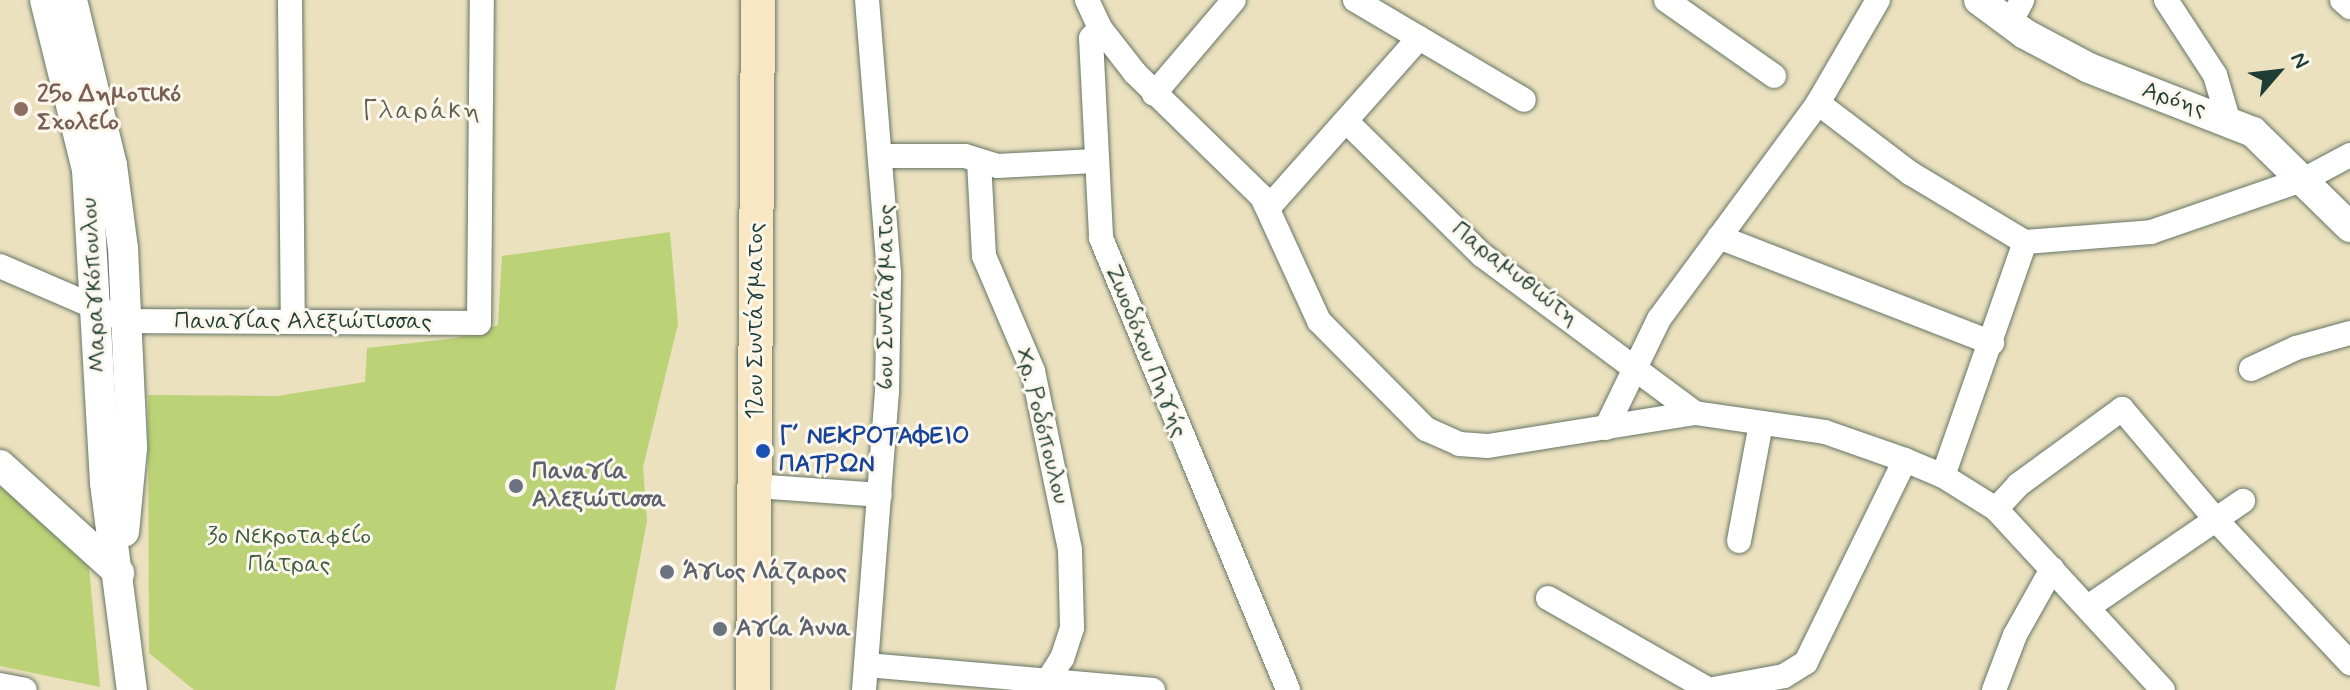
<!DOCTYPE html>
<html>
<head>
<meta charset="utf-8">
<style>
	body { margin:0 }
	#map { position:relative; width:2350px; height:690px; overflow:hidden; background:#ebe1bf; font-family:Mynerve,sans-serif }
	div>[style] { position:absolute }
	.green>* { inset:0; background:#bcd276 }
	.roads { filter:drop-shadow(0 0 2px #667665) drop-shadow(0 0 2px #667665) }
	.minor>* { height:24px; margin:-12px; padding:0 12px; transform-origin:12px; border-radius:12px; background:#fff }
	.tertiary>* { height:30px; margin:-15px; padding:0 15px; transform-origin:15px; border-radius:15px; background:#fff }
	.secondary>* { height:34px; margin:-17px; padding:0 17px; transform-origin:17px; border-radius:17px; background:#f9e7c3 }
	.dots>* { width:22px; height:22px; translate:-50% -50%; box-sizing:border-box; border:4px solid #fbf7ec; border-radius:50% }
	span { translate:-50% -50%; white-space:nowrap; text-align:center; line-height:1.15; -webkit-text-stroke:6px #fbf7ec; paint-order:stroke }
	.education-label { font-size:24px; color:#785e54; font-weight:700 }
	.left { translate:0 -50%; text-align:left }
	.street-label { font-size:24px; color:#1f3d34 }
	.transit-label { font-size:24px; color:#164399; font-weight:700 }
	.worship-label { font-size:24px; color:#5b616d; font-weight:700 }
	.park-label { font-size:24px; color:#3e5b41 }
	.neighbourhood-label { font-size:26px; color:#5d6050; letter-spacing:2px }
	.north { position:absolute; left:2238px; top:32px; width:80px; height:80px; -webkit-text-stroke:6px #fbf7ec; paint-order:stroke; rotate:62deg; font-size:22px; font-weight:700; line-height:32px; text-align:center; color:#1f3d34 }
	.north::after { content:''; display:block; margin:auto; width:28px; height:36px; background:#1f3d34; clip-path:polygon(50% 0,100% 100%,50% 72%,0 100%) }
</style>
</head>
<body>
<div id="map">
	<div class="green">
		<div style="clip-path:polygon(670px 232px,678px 324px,643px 467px,647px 521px,615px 690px,194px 690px,149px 653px,148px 395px,277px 396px,365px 382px,367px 348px,457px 338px,498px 325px,502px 256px)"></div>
		<div style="clip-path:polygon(0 486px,89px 567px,100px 687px,0 666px)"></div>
	</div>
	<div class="roads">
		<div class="minor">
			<div style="left:290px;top:0;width:322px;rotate:89.5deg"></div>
			<div style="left:1087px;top:0;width:31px;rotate:65deg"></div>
			<div style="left:1100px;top:28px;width:57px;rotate:52.1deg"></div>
			<div style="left:1135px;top:73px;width:177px;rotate:44.3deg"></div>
			<div style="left:1262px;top:197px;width:136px;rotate:65.3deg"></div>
			<div style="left:1319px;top:321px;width:152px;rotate:45.3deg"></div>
			<div style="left:1426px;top:429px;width:36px;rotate:24deg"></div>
			<div style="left:1459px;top:444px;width:29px;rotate:4deg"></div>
			<div style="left:1488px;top:446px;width:210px;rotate:-9.1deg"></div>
			<div style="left:1695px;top:413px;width:131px;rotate:8.3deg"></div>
			<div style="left:1825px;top:432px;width:85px;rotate:19.3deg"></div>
			<div style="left:1905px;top:460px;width:41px;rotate:22.8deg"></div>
			<div style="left:1943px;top:476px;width:62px;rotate:31.9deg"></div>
			<div style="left:1996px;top:509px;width:246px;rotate:47.3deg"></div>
			<div style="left:1355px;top:0;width:196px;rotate:30.6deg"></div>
			<div style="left:1666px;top:0;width:132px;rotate:35.1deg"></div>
			<div style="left:2166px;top:0;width:90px;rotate:56.8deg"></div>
			<div style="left:2215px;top:75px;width:46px;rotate:73.5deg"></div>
			<div style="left:2342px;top:0;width:11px;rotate:41deg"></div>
			<div style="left:2010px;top:23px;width:26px;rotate:-62deg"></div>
			<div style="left:1100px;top:28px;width:13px;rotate:132deg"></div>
			<div style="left:1091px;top:38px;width:200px;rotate:87.1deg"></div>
			<div style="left:1101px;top:238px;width:489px;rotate:67.5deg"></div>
			<div style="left:1154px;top:94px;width:123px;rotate:-49.6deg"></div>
			<div style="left:1818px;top:103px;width:116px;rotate:37.3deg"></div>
			<div style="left:1910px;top:173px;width:134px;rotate:31deg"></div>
			<div style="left:1346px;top:121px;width:191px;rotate:44.6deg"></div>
			<div style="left:1482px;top:255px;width:265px;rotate:36.6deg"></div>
			<div style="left:883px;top:156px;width:82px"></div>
			<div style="left:965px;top:156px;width:34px;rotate:17deg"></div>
			<div style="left:997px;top:166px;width:98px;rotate:-2.9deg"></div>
			<div style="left:979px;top:161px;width:95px;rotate:87deg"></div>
			<div style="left:984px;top:256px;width:125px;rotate:66.9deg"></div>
			<div style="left:1033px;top:371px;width:183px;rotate:78.3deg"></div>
			<div style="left:1070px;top:550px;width:78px;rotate:88.5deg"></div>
			<div style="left:1072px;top:628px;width:32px;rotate:108deg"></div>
			<div style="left:1062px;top:658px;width:38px;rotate:122deg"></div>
			<div style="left:1269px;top:207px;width:226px;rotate:-48.4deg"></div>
			<div style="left:1719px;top:237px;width:293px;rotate:21.2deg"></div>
			<div style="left:0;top:266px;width:138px;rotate:23.4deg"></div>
			<div style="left:127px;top:321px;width:352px;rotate:0.3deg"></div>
			<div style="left:479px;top:323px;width:323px;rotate:-89.5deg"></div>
			<div style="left:2251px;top:369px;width:50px;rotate:-25deg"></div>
			<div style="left:2296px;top:348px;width:56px;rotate:-15.5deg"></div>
			<div style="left:1606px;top:428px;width:121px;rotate:-64.1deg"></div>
			<div style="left:1659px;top:319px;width:268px;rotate:-53.6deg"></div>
			<div style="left:1818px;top:103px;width:119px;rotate:-59.8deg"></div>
			<div style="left:1943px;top:476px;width:248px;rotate:-70.7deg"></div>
			<div style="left:2025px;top:242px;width:126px;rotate:-4.5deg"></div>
			<div style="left:2151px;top:232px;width:163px;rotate:-19deg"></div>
			<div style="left:2305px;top:179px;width:51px;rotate:-28.1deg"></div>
			<div style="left:755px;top:486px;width:125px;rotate:4.1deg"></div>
			<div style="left:1996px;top:509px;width:33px;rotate:-47deg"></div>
			<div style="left:2018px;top:485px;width:129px;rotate:-36.2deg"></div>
			<div style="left:2122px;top:409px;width:147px;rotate:49.7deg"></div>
			<div style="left:2217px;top:521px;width:195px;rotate:46.9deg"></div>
			<div style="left:1739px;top:541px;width:120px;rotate:-79.4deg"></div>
			<div style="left:1548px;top:598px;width:185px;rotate:29.7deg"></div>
			<div style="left:2088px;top:607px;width:188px;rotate:-34.4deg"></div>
			<div style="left:867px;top:665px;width:287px;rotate:5deg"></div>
			<div style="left:0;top:685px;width:25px;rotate:11deg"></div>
			<div style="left:864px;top:690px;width:299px;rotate:-85.6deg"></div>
			<div style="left:887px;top:392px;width:119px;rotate:-89deg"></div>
			<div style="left:889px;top:273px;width:274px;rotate:-94.6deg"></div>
			<div style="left:1708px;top:690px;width:77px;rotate:-10.4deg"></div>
			<div style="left:1784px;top:676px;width:26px;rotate:-32deg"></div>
			<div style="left:1806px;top:662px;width:225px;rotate:-63.9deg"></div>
			<div style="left:1994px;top:690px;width:59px;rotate:-69.1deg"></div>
			<div style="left:2015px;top:635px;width:76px;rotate:-60.7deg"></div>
		</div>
		<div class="tertiary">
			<div style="left:45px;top:0;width:175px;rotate:76.1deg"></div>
			<div style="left:87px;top:170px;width:314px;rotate:86.7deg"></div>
			<div style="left:105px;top:483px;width:209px;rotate:82.6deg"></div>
			<div style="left:72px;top:0;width:170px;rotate:76.4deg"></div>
			<div style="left:112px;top:165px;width:84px;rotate:82.5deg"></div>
			<div style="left:123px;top:248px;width:200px;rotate:87.4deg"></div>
			<div style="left:132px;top:448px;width:84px;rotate:95.4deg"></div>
			<div style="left:1979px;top:0;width:57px;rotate:36.5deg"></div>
			<div style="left:2025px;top:34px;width:72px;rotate:28deg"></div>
			<div style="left:2089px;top:68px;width:176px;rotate:21.3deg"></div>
			<div style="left:2253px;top:132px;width:136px;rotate:44.4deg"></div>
			<div style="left:0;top:465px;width:161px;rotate:42.2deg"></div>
		</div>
		<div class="secondary">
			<div style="left:753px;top:690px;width:690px;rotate:-89.58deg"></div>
		</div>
	</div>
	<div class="dots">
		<div style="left:21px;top:109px;background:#8d6e63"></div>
		<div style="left:763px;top:451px;background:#1a4fb4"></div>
		<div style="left:516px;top:486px;background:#6b7280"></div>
		<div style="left:667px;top:572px;background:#6b7280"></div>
		<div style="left:720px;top:629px;background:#6b7280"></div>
	</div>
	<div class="education-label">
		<span class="left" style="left:37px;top:109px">25ο Δημοτικό<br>Σχολείο</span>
	</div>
	<div class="street-label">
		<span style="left:2174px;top:100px;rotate:19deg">Αρόης</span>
		<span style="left:1515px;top:274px;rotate:38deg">Παραμυθιώτη</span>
		<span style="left:94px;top:285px;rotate:-93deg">Μαραγκόπουλου</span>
		<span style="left:886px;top:297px;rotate:-90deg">6ου Συντάγματος</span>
		<span style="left:756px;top:321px;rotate:-90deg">12ου Συντάγματος</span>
		<span style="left:303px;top:322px">Παναγίας Αλεξιώτισσας</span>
		<span style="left:1146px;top:351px;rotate:68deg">Ζωοδόχου Πηγής</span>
		<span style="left:1042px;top:426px;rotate:76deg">Χρ. Ροδόπουλου</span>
	</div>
	<div class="transit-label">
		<span class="left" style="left:779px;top:451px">Γ΄ΝΕΚΡΟΤΑΦΕΙΟ<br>ΠΑΤΡΩΝ</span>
	</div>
	<div class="worship-label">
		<span class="left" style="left:532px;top:486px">Παναγία<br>Αλεξιώτισσα</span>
		<span class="left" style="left:683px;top:572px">Άγιος Λάζαρος</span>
		<span class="left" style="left:736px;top:629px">Αγία Άννα</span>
	</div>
	<div class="park-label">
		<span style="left:289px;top:551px">3o Νεκροταφείο<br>Πάτρας</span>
	</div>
	<div class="neighbourhood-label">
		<span style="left:422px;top:112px">Γλαράκη</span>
	</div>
	<div class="north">N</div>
</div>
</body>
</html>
